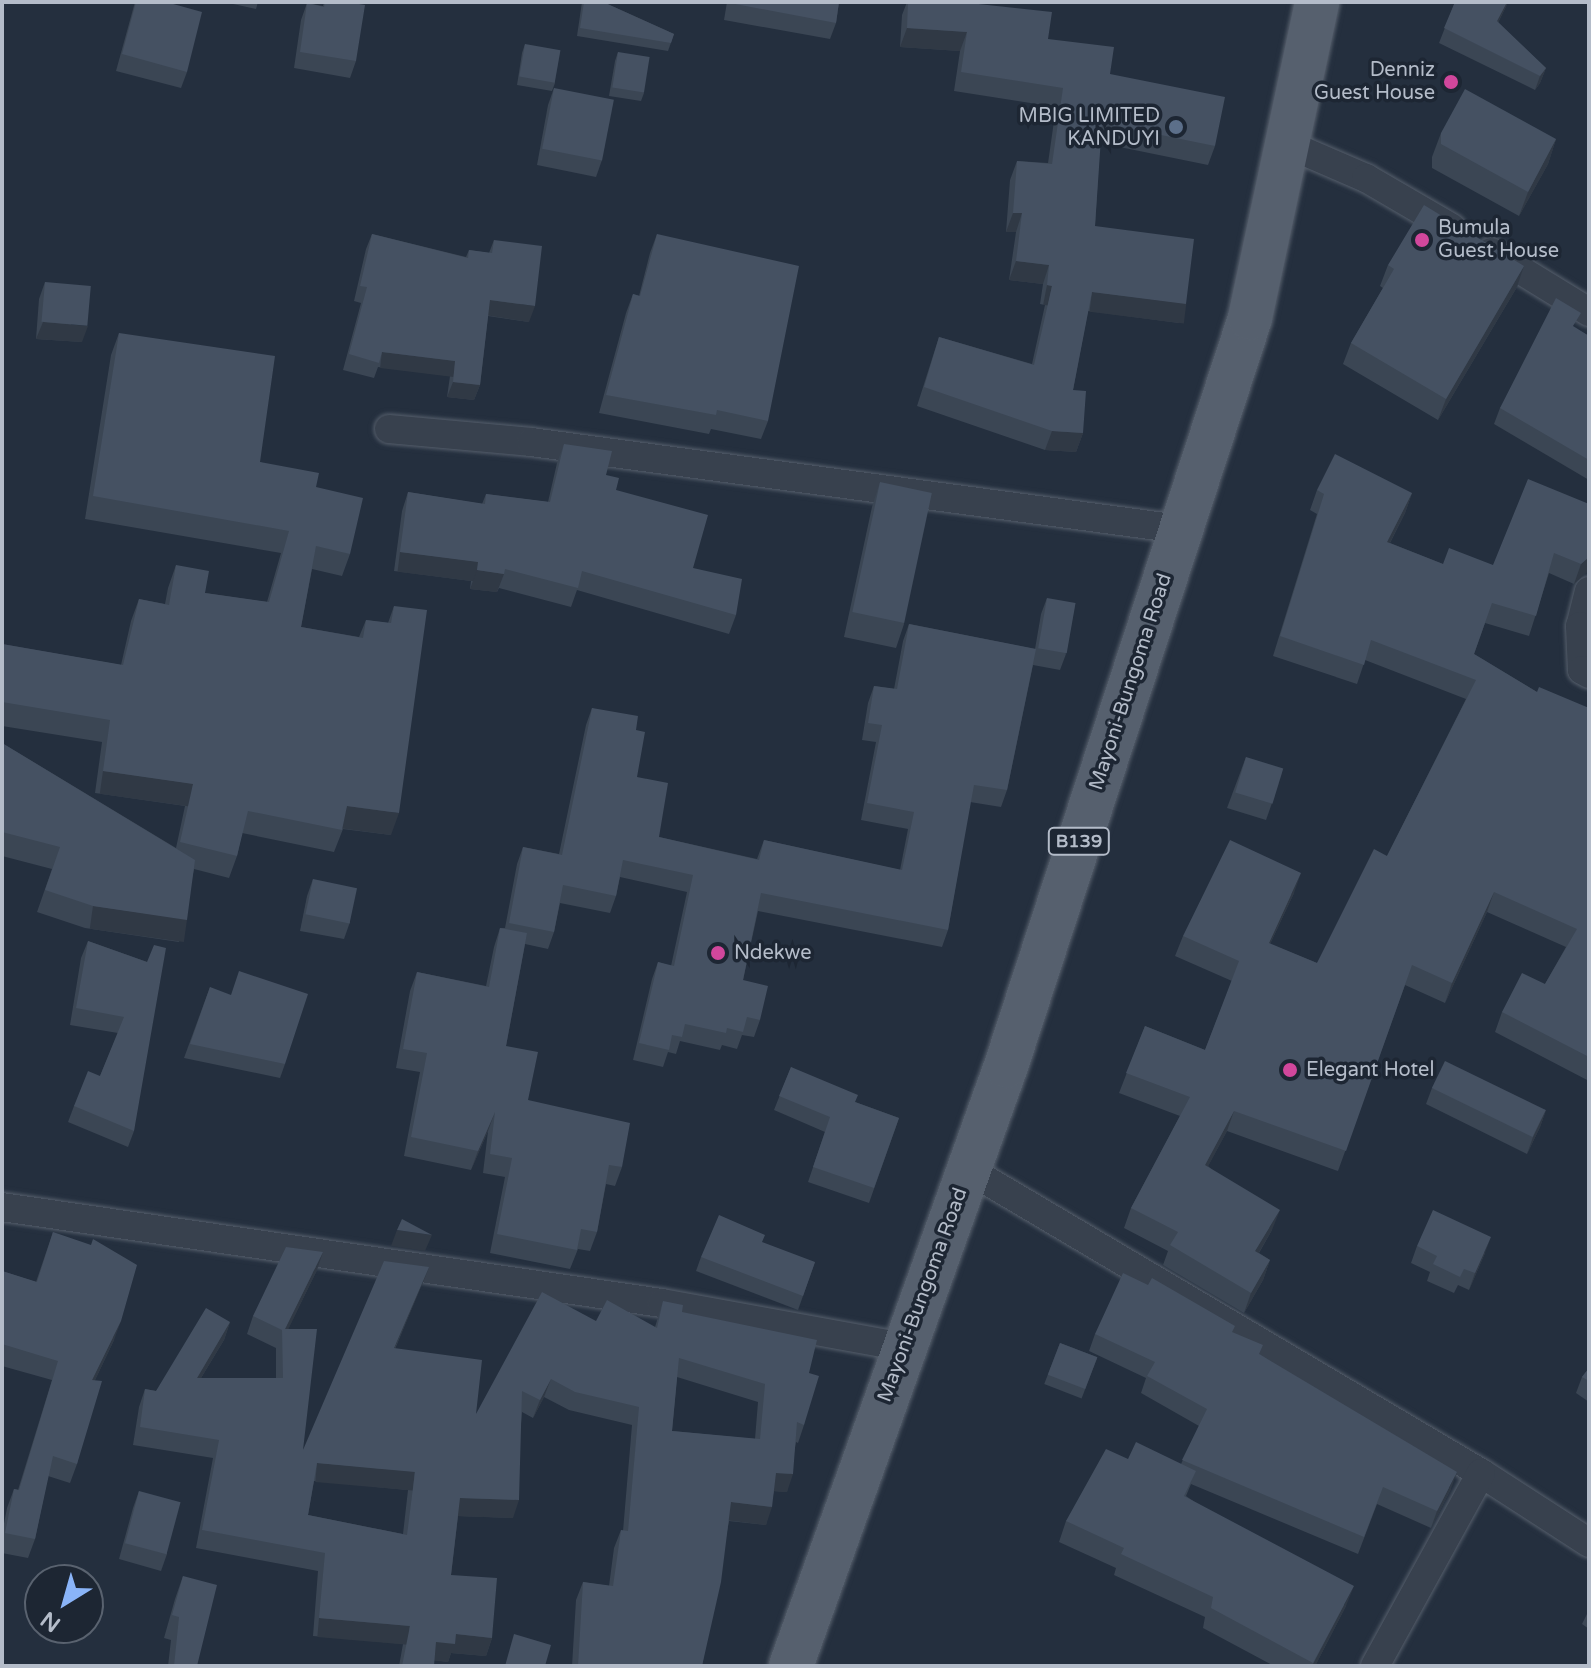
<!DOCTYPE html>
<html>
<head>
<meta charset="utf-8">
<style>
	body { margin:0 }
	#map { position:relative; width:1591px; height:1668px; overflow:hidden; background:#242f3e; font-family:"Varela Round",sans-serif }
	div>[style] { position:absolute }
	.roads { filter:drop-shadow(0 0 2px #565f6c) drop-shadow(0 0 2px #565f6c) }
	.minor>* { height:28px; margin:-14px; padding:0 14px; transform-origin:14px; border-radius:14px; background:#38414e }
	.primary>* { height:44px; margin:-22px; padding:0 22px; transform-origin:22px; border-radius:22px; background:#56606e }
	.wall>* { inset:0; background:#3b4654; transform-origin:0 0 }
	.shaded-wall>* { inset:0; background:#303945; transform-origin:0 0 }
	.building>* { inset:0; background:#455162; transform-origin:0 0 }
	.dots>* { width:22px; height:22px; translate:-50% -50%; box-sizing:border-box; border:4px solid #1d2633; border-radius:50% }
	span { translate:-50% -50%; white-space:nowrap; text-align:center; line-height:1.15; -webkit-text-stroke:7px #1d2633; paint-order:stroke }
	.shield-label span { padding:2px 6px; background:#1d2633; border:2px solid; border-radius:6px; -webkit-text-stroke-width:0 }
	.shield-label { font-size:18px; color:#b4bcc9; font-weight:700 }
	.poi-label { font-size:20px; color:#b4bcc9 }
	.right { translate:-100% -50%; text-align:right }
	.left { translate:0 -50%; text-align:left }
	.street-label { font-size:20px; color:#b4bcc9 }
	.frame { position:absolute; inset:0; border:4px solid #b4bcc9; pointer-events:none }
	.north { position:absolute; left:24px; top:1564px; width:80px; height:80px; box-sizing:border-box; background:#1d2633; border:2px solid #59626f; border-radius:50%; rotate:217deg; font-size:22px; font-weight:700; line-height:32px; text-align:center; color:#b4bcc9 }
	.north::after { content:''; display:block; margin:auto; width:28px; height:36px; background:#8ab4f8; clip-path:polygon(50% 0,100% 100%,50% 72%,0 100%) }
</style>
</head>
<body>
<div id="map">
	<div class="roads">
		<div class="minor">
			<div style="left:1287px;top:144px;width:86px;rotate:23.3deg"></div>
			<div style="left:1366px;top:178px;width:99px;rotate:30.2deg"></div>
			<div style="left:1491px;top:252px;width:115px;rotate:31.5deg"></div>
			<div style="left:389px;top:429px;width:143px;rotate:5.2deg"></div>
			<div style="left:531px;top:442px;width:655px;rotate:7.64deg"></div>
			<div style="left:1589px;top:591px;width:36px;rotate:104deg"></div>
			<div style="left:1580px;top:626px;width:44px;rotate:87.4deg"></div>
			<div style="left:1582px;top:670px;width:8px;rotate:30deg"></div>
			<div style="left:969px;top:1170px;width:595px;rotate:30.62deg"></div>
			<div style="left:1481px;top:1473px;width:129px;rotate:32.9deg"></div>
			<div style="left:2px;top:1207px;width:667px;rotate:8.28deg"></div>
			<div style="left:662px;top:1303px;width:246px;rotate:10.3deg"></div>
			<div style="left:1375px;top:1666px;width:220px;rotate:-61.2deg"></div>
		</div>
		<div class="primary">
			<div style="left:791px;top:1666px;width:637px;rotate:-70.29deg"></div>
			<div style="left:1006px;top:1066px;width:787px;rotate:-71.93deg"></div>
			<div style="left:1250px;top:318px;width:323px;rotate:-78deg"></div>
		</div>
	</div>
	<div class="wall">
		<div style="clip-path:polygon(135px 2px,166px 2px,187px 72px,181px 88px,116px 71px)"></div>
		<div style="clip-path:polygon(224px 2px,258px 2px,256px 9px)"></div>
		<div style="clip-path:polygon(324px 2px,356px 61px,350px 78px,294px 68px,301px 20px,307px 3px,323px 6px)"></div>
		<div style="clip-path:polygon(582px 2px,603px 2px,674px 34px,668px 51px,577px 36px)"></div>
		<div style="clip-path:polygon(727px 2px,839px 2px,836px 23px,830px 39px,724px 20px)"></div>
		<div style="clip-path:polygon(907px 2px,960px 2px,1048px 39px,1110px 74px,1215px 146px,1208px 165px,1100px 143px,1095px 226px,1186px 304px,1179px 323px,1088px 311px,1073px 390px,1083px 433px,1076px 452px,1045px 450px,917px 406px,939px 337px,1032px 364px,1045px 305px,1040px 304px,1043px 284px,1009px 280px,1016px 232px,1006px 232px,1010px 180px,1017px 161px,1048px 163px,1056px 107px,954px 91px,960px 51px,900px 47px,902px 15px)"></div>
		<div style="clip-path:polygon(1455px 2px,1508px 2px,1498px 23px,1546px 68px,1540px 83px,1535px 90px,1439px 43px)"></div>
		<div style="clip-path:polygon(525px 44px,555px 83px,552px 91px,517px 85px,522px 53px)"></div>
		<div style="clip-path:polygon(618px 52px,644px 93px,641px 101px,609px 96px,615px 61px)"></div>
		<div style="clip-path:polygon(554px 88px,602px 160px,596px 177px,537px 165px,548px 105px)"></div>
		<div style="clip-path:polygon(1441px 133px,1556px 139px,1548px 164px,1519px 216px,1432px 168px,1432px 157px)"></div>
		<div style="clip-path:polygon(372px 234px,466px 257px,469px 250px,489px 253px,494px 240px,529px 322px,488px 316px,480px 385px,474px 400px,447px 397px,450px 376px,378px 367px,374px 378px,343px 370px,361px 303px,354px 301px,366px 249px)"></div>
		<div style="clip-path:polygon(657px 234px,768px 421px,761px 439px,711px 429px,709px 434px,599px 413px,626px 313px,633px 294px,639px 296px,650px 253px)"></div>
		<div style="clip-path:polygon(1388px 265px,1524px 266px,1517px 287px,1438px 420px,1343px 364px,1351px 343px,1383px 288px,1380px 286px)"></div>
		<div style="clip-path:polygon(45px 282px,82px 342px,36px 339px,39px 299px)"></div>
		<div style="clip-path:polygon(1575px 328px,1589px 336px,1589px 480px,1494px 424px,1500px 408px)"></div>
		<div style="clip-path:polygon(119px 333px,260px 462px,316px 487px,350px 554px,342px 576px,312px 569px,301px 627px,359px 637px,366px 620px,388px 623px,394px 606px,391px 835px,343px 829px,334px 852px,242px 833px,237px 856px,229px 878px,194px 869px,179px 942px,85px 928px,37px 912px,52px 869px,2px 856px,2px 743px,176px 848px,185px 806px,95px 793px,102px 742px,2px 726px,2px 644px,121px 665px,131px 621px,139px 599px,165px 604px,168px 588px,176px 565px,205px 593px,267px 602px,281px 553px,85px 519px,111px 355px)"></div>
		<div style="clip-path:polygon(564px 444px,606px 475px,616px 490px,693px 568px,736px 615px,729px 634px,577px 590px,571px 607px,499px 588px,497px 592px,470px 589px,471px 581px,394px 571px,402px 511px,408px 492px,482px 504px,486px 494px,548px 502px,557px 463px)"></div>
		<div style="clip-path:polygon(880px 482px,904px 624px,896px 648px,844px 637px,872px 507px)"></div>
		<div style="clip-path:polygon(1317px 490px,1412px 493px,1405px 513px,1390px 543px,1443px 564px,1493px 565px,1589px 504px,1589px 570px,1574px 584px,1549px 573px,1529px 636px,1485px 623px,1474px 654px,1537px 692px,1589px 708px,1589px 1081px,1495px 1032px,1502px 1012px,1545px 984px,1566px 947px,1487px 912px,1445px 1003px,1405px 985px,1338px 1171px,1227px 1131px,1208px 1166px,1272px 1230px,1259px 1253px,1270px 1260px,1263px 1280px,1244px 1313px,1163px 1265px,1168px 1251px,1124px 1228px,1131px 1208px,1180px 1116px,1119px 1093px,1145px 1026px,1205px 1050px,1232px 981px,1175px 956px,1183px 936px,1294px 893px,1270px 944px,1317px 963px,1387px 856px,1466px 699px,1365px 660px,1357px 684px,1273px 656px,1317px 514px,1310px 510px)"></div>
		<div style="clip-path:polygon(1047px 598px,1066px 654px,1060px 670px,1033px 665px,1007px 790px,1001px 807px,970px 802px,948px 930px,942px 947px,758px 911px,743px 980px,760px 1020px,754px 1037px,742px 1035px,737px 1049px,722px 1045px,720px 1050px,680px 1041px,676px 1054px,668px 1052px,663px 1067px,633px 1060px,652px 979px,658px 962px,671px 966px,687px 892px,620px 877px,616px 896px,610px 913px,560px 903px,554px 932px,548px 949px,525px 944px,506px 1046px,528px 1100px,622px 1167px,615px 1186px,606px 1184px,597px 1232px,590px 1251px,578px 1249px,570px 1269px,490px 1253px,505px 1177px,483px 1173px,488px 1131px,471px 1170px,404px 1156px,420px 1072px,396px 1068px,410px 991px,417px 972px,486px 986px,494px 947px,500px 928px,505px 928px,517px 864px,523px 847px,559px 854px,586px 725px,592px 708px,636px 730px,637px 777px,659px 837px,757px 859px,764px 840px,900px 870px,908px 829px,861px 820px,876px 742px,862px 740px,868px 703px,874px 686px,894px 689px,903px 641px,909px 624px,1035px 649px,1041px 614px)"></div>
		<div style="clip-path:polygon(1246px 757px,1272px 803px,1266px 820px,1227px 808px)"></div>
		<div style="clip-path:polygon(313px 879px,350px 922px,344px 939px,300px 931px,307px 896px)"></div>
		<div style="clip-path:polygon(88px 941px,147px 962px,134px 1131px,128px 1147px,68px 1122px,74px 1106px,100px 1076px,118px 1033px,70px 1025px,81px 958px)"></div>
		<div style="clip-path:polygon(210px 987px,285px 1064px,280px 1078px,184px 1058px)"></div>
		<div style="clip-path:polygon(791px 1067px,855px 1102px,899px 1118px,869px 1203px,808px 1182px,825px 1132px,774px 1110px)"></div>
		<div style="clip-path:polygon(1432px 1088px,1546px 1110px,1540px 1127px,1527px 1154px,1426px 1104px)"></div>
		<div style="clip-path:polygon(53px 1232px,114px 1340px,95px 1380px,77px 1464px,70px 1483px,48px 1476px,35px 1539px,28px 1558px,2px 1553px,2px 1534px,7px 1508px,14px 1489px,18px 1490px,52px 1380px,2px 1366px,2px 1271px,36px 1282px)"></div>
		<div style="clip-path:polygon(1417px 1246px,1485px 1253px,1469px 1290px,1458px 1285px,1454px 1293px,1427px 1281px,1430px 1272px,1411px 1263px)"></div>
		<div style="clip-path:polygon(701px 1257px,815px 1262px,798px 1310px,696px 1271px)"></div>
		<div style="clip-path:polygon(evenodd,429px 1267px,395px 1349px,476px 1414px,596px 1321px,655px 1327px,663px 1301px,682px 1312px,809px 1373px,804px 1425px,798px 1443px,796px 1442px,787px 1492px,774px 1491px,766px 1525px,729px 1521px,702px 1666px,572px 1666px,576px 1600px,583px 1582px,609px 1586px,614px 1548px,621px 1530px,623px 1531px,632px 1425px,569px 1410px,544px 1397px,533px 1418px,522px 1412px,513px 1518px,458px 1516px,451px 1575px,492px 1638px,486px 1656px,451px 1653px,448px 1662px,434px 1660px,434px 1666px,399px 1666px,403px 1644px,313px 1636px,318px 1571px,196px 1548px,213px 1458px,133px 1445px,139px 1407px,145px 1389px,156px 1391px,230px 1322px,224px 1340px,201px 1378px,276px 1378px,276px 1348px,247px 1334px,253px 1316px,317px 1270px,288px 1329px,303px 1450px,429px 1267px,677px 1377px,758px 1402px,755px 1439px,672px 1431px,677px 1377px,429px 1267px,314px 1481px,408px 1490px,403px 1534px,308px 1515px,314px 1481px)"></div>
		<div style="clip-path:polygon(1233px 1333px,1260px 1354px,1451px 1489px,1431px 1528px,1377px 1504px,1358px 1554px,1191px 1484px,1186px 1496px,1346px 1606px,1315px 1666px,1274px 1666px,1203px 1628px,1205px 1617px,1114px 1575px,1116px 1568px,1059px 1542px,1066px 1521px,1128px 1459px,1181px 1464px,1199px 1426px,1141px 1393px,1146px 1378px,1089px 1351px,1095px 1334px)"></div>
		<div style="left:1060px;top:1343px;width:40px;height:44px;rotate:21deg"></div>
		<div style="clip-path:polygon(1589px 1368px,1589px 1402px,1576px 1393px,1582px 1377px)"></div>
		<div style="clip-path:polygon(139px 1491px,167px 1554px,161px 1571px,119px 1559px,133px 1508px)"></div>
		<div style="clip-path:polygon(183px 1576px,197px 1666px,168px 1666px,171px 1640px,164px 1638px,175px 1599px)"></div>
		<div style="clip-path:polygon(1589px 1610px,1589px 1629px,1582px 1624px)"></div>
	</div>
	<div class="shaded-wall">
		<div style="clip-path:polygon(1507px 2px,1508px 2px,1506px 7px,1491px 36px,1497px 21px)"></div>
		<div style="clip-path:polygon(907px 28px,967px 32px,960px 51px,900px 47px)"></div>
		<div style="clip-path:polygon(1546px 68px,1540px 83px,1535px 90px,1540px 76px)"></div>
		<div style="clip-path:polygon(1556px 139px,1548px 164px,1519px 216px,1528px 192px)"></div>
		<div style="clip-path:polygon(1013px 213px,1022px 213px,1016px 232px,1006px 232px)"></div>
		<div style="clip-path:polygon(1016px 261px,1049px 265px,1043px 284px,1009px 280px)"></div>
		<div style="clip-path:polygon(1524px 266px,1517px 287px,1438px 420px,1446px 399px)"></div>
		<div style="left:1047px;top:285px;width:5px;height:20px;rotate:11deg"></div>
		<div style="left:1092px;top:292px;width:95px;height:20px;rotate:7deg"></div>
		<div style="clip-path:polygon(490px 300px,535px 306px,529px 322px,485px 315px)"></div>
		<div style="clip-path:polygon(43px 322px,88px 326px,82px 342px,36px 339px)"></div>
		<div style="left:382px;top:352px;width:74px;height:16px;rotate:7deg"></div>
		<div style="clip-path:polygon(453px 382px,480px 385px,474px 400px,447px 397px)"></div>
		<div style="clip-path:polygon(1052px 431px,1083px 433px,1076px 452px,1045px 450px)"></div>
		<div style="clip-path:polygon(1412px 493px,1405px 513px,1380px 562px,1387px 542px)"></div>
		<div style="left:400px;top:552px;width:79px;height:20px;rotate:7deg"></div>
		<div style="clip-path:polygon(1589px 557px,1589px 570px,1574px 584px,1581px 564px)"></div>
		<div style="clip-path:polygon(477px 570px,504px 574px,497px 592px,470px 589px)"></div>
		<div style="left:103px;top:771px;width:91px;height:23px;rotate:8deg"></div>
		<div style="clip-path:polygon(347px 806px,399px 813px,391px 835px,339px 828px)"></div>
		<div style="clip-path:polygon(1301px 873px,1294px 893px,1261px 963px,1269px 943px)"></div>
		<div style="clip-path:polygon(1494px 892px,1487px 912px,1445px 1003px,1452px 983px)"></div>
		<div style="left:93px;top:906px;width:95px;height:23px;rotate:8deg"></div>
		<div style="clip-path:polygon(1546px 1110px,1540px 1127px,1527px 1154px,1533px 1137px)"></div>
		<div style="clip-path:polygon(1234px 1111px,1227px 1131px,1198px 1185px,1205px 1165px)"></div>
		<div style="clip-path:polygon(495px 1112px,488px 1131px,471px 1170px,478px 1151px)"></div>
		<div style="clip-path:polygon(1280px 1210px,1272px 1230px,1248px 1271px,1255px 1251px)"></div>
		<div style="clip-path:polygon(397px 1230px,432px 1235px,425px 1251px,391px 1246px)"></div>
		<div style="clip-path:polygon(1491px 1237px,1485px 1253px,1469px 1290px,1475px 1273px)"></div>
		<div style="clip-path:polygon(323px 1252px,317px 1270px,283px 1340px,285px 1329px)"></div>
		<div style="clip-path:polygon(1270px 1260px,1263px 1280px,1244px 1313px,1251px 1293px)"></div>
		<div style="clip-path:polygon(429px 1267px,422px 1285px,387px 1366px,394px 1348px)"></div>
		<div style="clip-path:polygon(121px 1321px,114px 1340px,86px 1399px,92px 1380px)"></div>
		<div style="clip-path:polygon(230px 1322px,224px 1340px,190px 1396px,197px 1378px)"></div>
		<div style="clip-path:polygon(551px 1379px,544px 1397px,533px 1418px,540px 1400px)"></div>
		<div style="left:317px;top:1463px;width:98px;height:19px;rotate:5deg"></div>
		<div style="clip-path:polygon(1457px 1472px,1451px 1489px,1431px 1528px,1437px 1511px)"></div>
		<div style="clip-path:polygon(776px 1473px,793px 1474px,787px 1492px,770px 1491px)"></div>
		<div style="clip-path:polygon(460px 1498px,519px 1500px,513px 1518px,454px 1516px)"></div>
		<div style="clip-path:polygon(731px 1502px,772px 1507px,766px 1525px,725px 1520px)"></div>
		<div style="clip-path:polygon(1354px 1586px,1346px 1606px,1315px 1666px,1312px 1666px)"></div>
		<div style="left:319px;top:1618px;width:91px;height:19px;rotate:5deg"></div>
		<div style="clip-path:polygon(456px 1634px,492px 1638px,486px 1656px,451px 1653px,448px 1662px,429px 1660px,436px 1642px)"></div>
	</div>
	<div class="building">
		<div style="clip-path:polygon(136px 2px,166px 2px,202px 12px,187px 72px,122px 54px)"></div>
		<div style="clip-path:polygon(325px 2px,347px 2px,365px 5px,356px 61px,300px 52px,307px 3px,324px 7px)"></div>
		<div style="clip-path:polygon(584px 2px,603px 2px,674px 34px,671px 43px,580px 28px)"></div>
		<div style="clip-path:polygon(731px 2px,839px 2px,836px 23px,730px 3px)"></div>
		<div style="clip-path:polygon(908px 2px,960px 2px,1052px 12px,1048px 39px,1114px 47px,1110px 74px,1225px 97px,1215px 146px,1102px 123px,1095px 226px,1194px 239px,1186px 304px,1092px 292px,1073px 390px,1086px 391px,1083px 433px,1052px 431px,924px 387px,939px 337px,1034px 365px,1052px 286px,1047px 285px,1049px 265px,1016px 261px,1022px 213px,1013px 213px,1017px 161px,1052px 164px,1063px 88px,961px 72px,967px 32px,907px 28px)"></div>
		<div style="clip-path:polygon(1455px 2px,1507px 2px,1497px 21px,1546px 68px,1540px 76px,1444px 28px)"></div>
		<div style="left:525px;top:44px;width:36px;height:33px;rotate:10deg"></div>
		<div style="left:618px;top:52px;width:32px;height:36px;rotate:9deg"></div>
		<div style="left:554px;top:88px;width:61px;height:62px;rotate:11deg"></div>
		<div style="clip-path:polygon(1465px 89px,1556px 139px,1528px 192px,1441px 144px,1441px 133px)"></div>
		<div style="clip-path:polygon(1424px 205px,1524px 266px,1446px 399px,1351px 343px,1394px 269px,1388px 265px)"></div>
		<div style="clip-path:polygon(372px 234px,468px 258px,469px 250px,492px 253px,494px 240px,542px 246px,535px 306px,490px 300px,480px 385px,453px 382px,455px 361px,382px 352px,379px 363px,349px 354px,367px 287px,360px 286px)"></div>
		<div style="clip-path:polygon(657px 234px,799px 266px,768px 421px,717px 410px,716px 415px,606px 395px,633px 294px,640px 296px)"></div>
		<div style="left:45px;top:282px;width:46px;height:40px;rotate:5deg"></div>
		<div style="clip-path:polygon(1556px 298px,1581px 313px,1573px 326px,1589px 336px,1589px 460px,1500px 408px)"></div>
		<div style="clip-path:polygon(119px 333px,275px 356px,260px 462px,319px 473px,316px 487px,363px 498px,350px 554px,316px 546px,301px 627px,363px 638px,366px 620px,391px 623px,394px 606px,427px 610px,399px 813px,347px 806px,342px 830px,248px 811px,237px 856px,180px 842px,193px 784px,103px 771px,110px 720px,2px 702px,2px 644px,123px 665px,139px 599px,169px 605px,176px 565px,209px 571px,205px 593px,269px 602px,289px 531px,93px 496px)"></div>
		<div style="clip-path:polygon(564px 444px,612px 451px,606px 475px,619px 478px,616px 490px,708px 515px,693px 568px,742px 579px,736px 615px,582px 571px,578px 588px,505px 569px,504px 574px,477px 570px,478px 562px,400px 552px,408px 492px,485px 504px,486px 494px,550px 502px)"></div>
		<div style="clip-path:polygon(1335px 454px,1412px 493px,1387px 542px,1443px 564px,1449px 548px,1493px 565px,1528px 479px,1589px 504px,1589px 557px,1581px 564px,1554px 553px,1536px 616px,1492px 603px,1474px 654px,1537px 692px,1539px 687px,1589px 708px,1589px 1057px,1502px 1012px,1522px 973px,1545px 984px,1577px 929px,1494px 892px,1452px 983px,1412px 965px,1346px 1151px,1234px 1111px,1205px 1165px,1280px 1210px,1255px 1251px,1270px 1260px,1251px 1293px,1170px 1245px,1178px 1232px,1131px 1208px,1190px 1097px,1126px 1073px,1145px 1026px,1205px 1050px,1239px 961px,1183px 936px,1230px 840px,1301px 873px,1269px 943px,1317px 963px,1374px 849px,1387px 856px,1476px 680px,1371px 640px,1364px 665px,1280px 636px,1324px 494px,1317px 490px)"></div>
		<div style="left:880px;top:482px;width:53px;height:133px;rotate:12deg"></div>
		<div style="left:1047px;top:598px;width:29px;height:51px;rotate:10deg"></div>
		<div style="clip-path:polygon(909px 624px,1036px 649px,1007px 790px,974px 785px,948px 930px,761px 893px,743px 980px,768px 986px,760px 1020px,747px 1017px,743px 1032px,727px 1028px,726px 1033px,685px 1024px,682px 1037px,672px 1035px,669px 1050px,639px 1043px,658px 962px,674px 966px,693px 875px,623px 860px,616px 896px,563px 885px,554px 932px,509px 923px,523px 847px,562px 855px,592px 708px,638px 716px,636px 730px,645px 732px,637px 777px,668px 783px,659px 837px,759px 860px,764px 840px,902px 870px,914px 812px,867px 803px,882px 725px,868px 723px,874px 686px,897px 689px)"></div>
		<div style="clip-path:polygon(2px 743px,195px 860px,187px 920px,93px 906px,45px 890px,60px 847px,2px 832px)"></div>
		<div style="left:1246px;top:757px;width:39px;height:37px;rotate:17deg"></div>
		<div style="left:313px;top:879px;width:45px;height:36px;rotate:12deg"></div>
		<div style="clip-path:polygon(500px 928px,527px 933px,506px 1046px,538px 1052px,528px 1100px,630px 1123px,622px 1167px,609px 1165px,597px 1232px,581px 1229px,577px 1250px,497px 1234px,512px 1158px,490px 1154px,495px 1112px,478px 1151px,411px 1137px,427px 1053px,403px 1049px,417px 972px,489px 987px)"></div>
		<div style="clip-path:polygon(88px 941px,147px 962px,154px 945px,166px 948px,134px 1131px,74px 1106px,88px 1071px,100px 1076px,124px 1017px,76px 1008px)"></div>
		<div style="clip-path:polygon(239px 971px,308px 994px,285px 1064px,190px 1044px,210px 987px,231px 995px)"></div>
		<div style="left:1445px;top:1061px;width:112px;height:30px;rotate:26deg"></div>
		<div style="clip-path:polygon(791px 1067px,858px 1095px,855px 1102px,899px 1118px,874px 1188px,813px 1167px,830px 1117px,779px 1096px)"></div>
		<div style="clip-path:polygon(1433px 1210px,1491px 1237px,1475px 1273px,1464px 1269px,1460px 1277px,1433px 1264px,1437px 1256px,1417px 1246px)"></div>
		<div style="clip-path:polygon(719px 1215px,765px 1235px,762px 1242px,815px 1262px,803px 1296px,701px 1257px)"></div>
		<div style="clip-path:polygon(402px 1219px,432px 1235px,397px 1230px)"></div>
		<div style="clip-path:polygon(53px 1232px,91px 1245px,93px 1239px,137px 1265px,121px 1321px,92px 1380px,102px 1381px,77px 1464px,53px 1456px,35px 1539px,5px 1533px,14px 1489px,19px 1490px,58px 1361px,2px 1344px,2px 1271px,37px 1282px)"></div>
		<div style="clip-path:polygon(evenodd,286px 1247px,323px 1252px,285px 1329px,317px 1329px,303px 1450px,384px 1261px,429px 1267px,394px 1348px,482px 1360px,476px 1414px,542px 1292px,596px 1321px,607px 1300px,657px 1328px,663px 1301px,683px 1305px,682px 1312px,817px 1340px,809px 1373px,819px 1376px,804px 1425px,797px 1422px,793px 1474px,776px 1473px,772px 1507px,731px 1502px,721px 1582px,702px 1666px,578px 1666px,583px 1582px,613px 1586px,621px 1530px,628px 1531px,639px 1407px,575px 1392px,551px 1379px,540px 1400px,522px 1391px,519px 1500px,460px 1498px,451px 1575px,497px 1578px,492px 1638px,456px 1634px,455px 1644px,436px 1642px,434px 1666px,402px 1666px,410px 1626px,319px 1618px,325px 1553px,202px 1530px,219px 1440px,140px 1427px,145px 1389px,156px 1391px,206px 1308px,230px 1322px,197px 1378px,283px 1378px,282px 1330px,253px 1316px,286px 1247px,679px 1358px,765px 1384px,760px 1439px,672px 1431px,679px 1358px,286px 1247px,317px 1463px,415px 1472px,407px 1535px,308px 1515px,317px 1463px)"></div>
		<div style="clip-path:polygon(1123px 1273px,1148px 1285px,1152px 1278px,1235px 1326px,1232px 1332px,1263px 1345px,1259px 1354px,1457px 1472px,1437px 1511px,1383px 1487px,1364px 1537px,1182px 1460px,1207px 1409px,1147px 1376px,1155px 1362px,1095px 1334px)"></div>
		<div style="left:1060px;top:1343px;width:40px;height:34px;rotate:21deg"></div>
		<div style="clip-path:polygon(1589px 1368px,1589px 1381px,1582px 1377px)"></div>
		<div style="clip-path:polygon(1136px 1442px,1196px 1471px,1184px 1496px,1354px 1586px,1313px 1663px,1211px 1608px,1213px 1597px,1121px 1554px,1124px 1548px,1066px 1521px,1106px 1449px,1128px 1459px)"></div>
		<div style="left:139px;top:1491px;width:43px;height:54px;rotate:15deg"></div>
		<div style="clip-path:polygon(183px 1576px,217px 1585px,197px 1666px,174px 1666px,179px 1617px,172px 1615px)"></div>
		<div style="clip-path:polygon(514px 1634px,551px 1645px,545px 1666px,505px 1666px)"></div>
	</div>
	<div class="dots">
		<div style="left:1451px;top:82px;background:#d1479c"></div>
		<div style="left:1176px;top:127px;background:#5c6f8a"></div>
		<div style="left:1422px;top:240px;background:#d1479c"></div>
		<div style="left:718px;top:953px;background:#d1479c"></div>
		<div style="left:1290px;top:1070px;background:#d1479c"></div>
	</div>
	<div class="shield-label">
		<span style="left:1079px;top:841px">B139</span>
	</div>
	<div class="poi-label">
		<span class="right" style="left:1435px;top:82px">Denniz<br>Guest House</span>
		<span class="right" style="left:1160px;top:128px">MBIG LIMITED<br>KANDUYI</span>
		<span class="left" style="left:1438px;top:240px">Bumula<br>Guest House</span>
		<span class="left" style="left:734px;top:953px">Ndekwe</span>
		<span class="left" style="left:1306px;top:1070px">Elegant Hotel</span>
	</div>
	<div class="street-label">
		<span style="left:1131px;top:682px;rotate:-72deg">Mayoni-Bungoma Road</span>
		<span style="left:923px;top:1295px;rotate:-70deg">Mayoni-Bungoma Road</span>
	</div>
	<div class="frame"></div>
	<div class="north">N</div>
</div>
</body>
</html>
